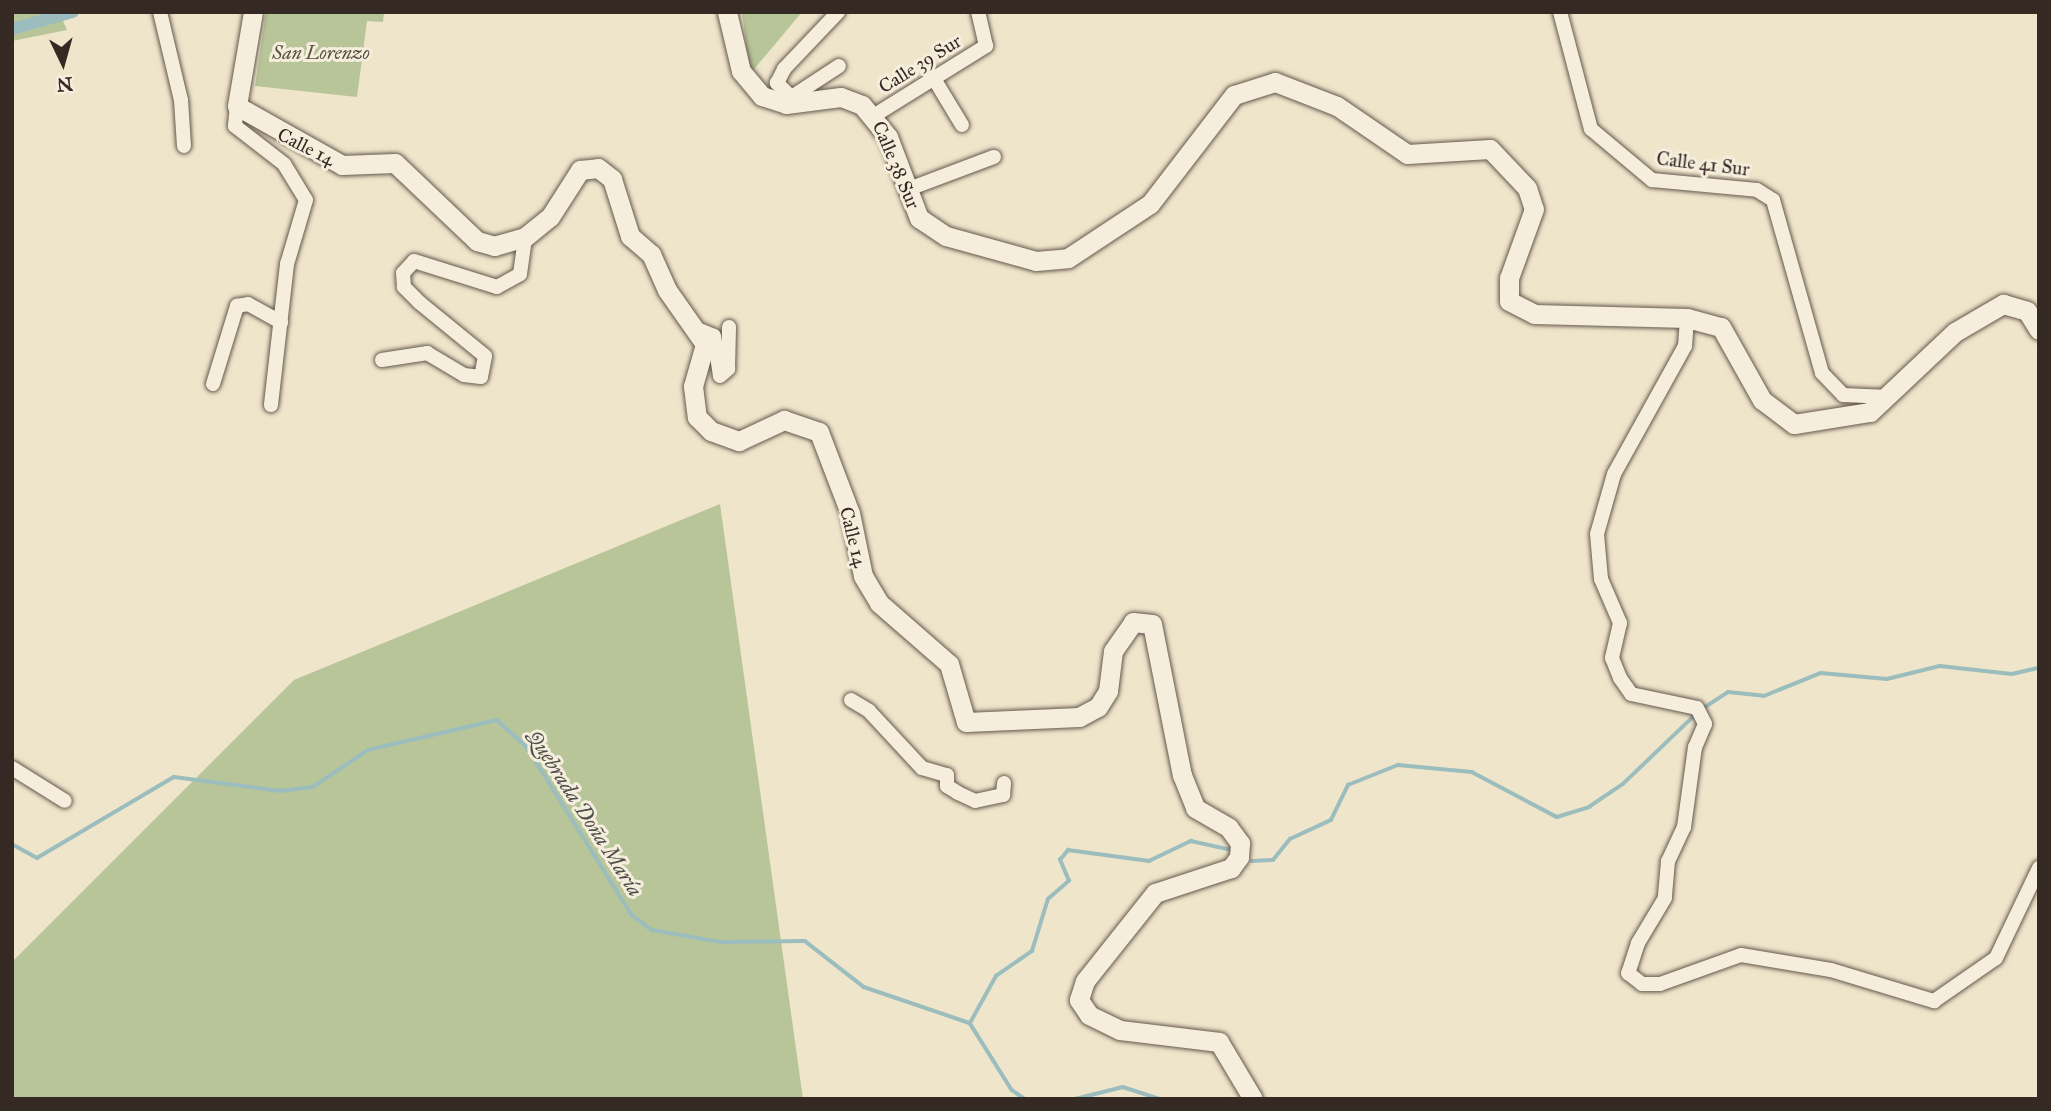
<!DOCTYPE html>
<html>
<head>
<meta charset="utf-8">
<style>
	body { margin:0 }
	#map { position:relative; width:2051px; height:1111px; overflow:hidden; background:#efe5ca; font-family:"IM FELL Great Primer",serif }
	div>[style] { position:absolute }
	.green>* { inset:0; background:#b7c598 }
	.stream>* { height:3.5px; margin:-1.75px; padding:0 1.75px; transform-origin:1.75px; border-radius:1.75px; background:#9cbdbe }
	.canal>* { height:12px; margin:-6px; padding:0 6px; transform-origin:6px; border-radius:6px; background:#9cbdbe }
	.roads { filter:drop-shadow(0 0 2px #64584e) drop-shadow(0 0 2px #64584e) }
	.street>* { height:14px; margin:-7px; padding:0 7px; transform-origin:7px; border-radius:7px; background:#f5eedd }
	.secondary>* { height:19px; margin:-9.5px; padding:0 9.5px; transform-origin:9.5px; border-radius:9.5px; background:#f5eedd }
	span { translate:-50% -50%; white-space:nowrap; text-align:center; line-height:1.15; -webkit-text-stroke:6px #f5eedd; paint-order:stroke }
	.park-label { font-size:19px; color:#565041; font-style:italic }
	.street-label { font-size:19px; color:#352924 }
	.water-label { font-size:21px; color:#4f4e4a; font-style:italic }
	.frame { position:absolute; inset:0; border:14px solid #352924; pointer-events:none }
	.north { position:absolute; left:28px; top:28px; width:70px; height:70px; -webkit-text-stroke:5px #f5eedd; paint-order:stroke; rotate:175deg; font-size:19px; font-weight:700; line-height:28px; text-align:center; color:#352924 }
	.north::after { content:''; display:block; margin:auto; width:24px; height:32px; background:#352924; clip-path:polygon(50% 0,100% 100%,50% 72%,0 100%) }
</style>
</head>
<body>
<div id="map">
	<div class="green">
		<div style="clip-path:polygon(12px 12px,59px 12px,67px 30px,12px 41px)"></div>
		<div style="clip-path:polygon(266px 12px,384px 12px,383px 22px,367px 21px,357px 97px,255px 86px)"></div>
		<div style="clip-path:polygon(742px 12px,802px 12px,750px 74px)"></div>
		<div style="clip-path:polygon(720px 504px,803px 1099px,12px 1099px,12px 962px,294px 680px)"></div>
	</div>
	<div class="stream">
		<div style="left:1702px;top:709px;width:31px;rotate:-33deg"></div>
		<div style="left:1728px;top:692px;width:36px;rotate:6deg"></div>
		<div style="left:1764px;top:696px;width:61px;rotate:-22deg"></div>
		<div style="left:1821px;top:673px;width:66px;rotate:5.2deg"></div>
		<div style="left:1887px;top:679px;width:55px;rotate:-13.8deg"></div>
		<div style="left:1940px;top:666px;width:72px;rotate:6.3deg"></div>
		<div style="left:2012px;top:674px;width:28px;rotate:-13deg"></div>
		<div style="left:12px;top:844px;width:29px;rotate:29deg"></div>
		<div style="left:37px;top:858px;width:159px;rotate:-30.6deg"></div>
		<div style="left:174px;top:777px;width:107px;rotate:7.5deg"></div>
		<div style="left:280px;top:791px;width:33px;rotate:-7deg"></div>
		<div style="left:313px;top:787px;width:66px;rotate:-33.9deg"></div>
		<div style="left:368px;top:750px;width:132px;rotate:-13.1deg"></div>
		<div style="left:497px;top:720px;width:40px;rotate:42deg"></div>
		<div style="left:527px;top:747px;width:198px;rotate:58deg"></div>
		<div style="left:632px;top:915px;width:25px;rotate:37deg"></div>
		<div style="left:652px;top:930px;width:70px;rotate:9.9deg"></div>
		<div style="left:721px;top:942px;width:84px;rotate:-0.7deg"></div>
		<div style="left:805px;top:941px;width:75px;rotate:37.9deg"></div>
		<div style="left:864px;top:987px;width:112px;rotate:18.8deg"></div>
		<div style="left:970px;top:1023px;width:79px;rotate:57.9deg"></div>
		<div style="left:1012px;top:1090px;width:16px;rotate:35deg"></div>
		<div style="left:1252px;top:861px;width:21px;rotate:-3deg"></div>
		<div style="left:1273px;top:860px;width:27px;rotate:-51deg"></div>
		<div style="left:1290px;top:839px;width:45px;rotate:-24.9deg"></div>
		<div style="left:1331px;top:820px;width:39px;rotate:-64deg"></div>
		<div style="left:1348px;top:785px;width:54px;rotate:-21.8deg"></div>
		<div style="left:1398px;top:765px;width:74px;rotate:5.4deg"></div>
		<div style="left:1472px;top:772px;width:96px;rotate:27.9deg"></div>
		<div style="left:1557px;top:817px;width:34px;rotate:-17deg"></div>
		<div style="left:1589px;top:807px;width:41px;rotate:-34.1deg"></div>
		<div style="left:1623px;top:784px;width:101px;rotate:-43.8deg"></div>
		<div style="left:970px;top:1023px;width:54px;rotate:-61deg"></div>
		<div style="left:996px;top:976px;width:44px;rotate:-34.8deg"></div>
		<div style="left:1032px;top:951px;width:54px;rotate:-72.9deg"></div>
		<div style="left:1048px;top:899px;width:28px;rotate:-41deg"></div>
		<div style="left:1069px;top:881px;width:23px;rotate:-113deg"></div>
		<div style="left:1060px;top:860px;width:13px;rotate:-51deg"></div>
		<div style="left:1068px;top:850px;width:82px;rotate:7.7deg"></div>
		<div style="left:1149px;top:861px;width:47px;rotate:-25.5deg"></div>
		<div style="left:1191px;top:841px;width:42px;rotate:12.4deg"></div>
		<div style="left:1075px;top:1099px;width:49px;rotate:-14deg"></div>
		<div style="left:1123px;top:1087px;width:39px;rotate:18deg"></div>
	</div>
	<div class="canal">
		<div style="left:12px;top:29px;width:63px;rotate:-15.6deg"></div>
	</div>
	<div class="roads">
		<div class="street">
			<div style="left:160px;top:12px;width:90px;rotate:76.6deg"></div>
			<div style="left:181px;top:100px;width:46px;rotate:86.3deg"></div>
			<div style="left:1560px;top:12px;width:121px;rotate:75.2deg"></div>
			<div style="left:1591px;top:129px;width:80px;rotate:39.9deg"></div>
			<div style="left:1652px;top:180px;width:105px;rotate:5.4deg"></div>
			<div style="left:1757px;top:190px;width:19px;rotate:32deg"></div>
			<div style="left:1773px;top:200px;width:180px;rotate:74.2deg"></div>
			<div style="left:1822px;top:373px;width:30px;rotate:46deg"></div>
			<div style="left:1843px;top:395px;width:46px;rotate:2.5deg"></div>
			<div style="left:933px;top:77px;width:56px;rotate:58.9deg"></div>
			<div style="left:787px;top:100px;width:62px;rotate:-33.2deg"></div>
			<div style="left:786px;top:104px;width:10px;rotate:-79deg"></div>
			<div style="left:788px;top:94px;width:16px;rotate:-135deg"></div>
			<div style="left:777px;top:83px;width:16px;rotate:-63deg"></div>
			<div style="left:784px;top:69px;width:79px;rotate:-46.5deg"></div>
			<div style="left:237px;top:106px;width:20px;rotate:96deg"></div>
			<div style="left:235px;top:126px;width:62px;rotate:37.8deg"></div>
			<div style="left:284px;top:164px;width:42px;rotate:58.6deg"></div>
			<div style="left:306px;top:200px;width:67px;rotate:106.5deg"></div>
			<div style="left:287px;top:264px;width:142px;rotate:96.5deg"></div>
			<div style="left:875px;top:115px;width:131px;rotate:-31.9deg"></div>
			<div style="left:986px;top:46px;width:35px;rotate:-103deg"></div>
			<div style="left:906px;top:190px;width:94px;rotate:-20.6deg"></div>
			<div style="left:1687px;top:318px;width:28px;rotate:94deg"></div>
			<div style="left:1685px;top:346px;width:146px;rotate:119deg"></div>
			<div style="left:1614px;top:474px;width:62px;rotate:105.8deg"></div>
			<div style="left:1597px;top:534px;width:45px;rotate:84.9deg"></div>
			<div style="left:1601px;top:579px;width:48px;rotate:66.6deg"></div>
			<div style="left:1620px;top:623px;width:36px;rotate:103deg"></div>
			<div style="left:1612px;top:658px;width:22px;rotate:68deg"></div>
			<div style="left:1620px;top:678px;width:19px;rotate:55deg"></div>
			<div style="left:1631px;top:694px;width:67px;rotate:12deg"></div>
			<div style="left:1697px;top:708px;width:18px;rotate:63deg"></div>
			<div style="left:1705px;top:724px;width:25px;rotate:113deg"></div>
			<div style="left:1695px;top:747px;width:81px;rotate:97.8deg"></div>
			<div style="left:1684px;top:827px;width:38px;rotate:115deg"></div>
			<div style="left:1668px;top:861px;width:37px;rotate:95deg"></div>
			<div style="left:1665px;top:898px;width:52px;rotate:121deg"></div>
			<div style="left:1638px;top:943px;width:32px;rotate:108deg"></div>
			<div style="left:1628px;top:973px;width:18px;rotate:38deg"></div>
			<div style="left:1642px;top:984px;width:18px"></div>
			<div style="left:1660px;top:984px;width:86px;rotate:-19.7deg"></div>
			<div style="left:1741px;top:955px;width:91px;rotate:9.5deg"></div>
			<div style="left:1831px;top:970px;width:108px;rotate:16.8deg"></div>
			<div style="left:1934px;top:1001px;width:75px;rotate:-34.7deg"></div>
			<div style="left:1996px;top:958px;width:100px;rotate:-64.5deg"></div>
			<div style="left:697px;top:329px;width:18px;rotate:22deg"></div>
			<div style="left:714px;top:336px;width:40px;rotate:81.5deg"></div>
			<div style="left:720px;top:376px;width:11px;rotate:-41deg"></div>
			<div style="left:728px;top:369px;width:42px;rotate:-88.6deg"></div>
			<div style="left:382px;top:360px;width:46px;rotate:-8.8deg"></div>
			<div style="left:427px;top:353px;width:43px;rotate:30.7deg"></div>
			<div style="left:464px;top:375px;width:17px;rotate:7deg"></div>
			<div style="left:481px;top:377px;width:21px;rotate:-79deg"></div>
			<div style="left:485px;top:356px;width:84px;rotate:-140.8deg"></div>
			<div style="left:420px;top:303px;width:23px;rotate:-135deg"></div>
			<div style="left:404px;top:287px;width:14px;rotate:-94deg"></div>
			<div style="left:403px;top:273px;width:16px;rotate:-47deg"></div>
			<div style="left:414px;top:261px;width:87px;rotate:17.4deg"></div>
			<div style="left:497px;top:287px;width:26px;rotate:-29deg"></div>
			<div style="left:520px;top:274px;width:37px;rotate:-82deg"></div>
			<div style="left:213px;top:384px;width:82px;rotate:-72.9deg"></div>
			<div style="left:237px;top:306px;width:11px;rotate:-10deg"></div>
			<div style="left:248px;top:304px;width:38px;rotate:29deg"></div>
			<div style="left:851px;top:700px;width:21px;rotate:31deg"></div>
			<div style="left:869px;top:711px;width:78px;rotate:47.1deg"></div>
			<div style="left:922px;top:768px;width:26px;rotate:16deg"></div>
			<div style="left:947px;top:775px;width:11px;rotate:90deg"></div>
			<div style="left:947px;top:786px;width:13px;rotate:32deg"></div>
			<div style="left:958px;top:793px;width:19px;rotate:25deg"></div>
			<div style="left:975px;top:801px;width:29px;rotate:-12deg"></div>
			<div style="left:1003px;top:795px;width:12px;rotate:-85deg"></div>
			<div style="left:12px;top:768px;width:62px;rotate:31.9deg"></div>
		</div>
		<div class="secondary">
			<div style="left:253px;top:12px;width:95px;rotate:99.7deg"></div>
			<div style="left:237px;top:106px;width:120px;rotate:29.3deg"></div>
			<div style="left:342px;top:165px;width:53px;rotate:-2.2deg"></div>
			<div style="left:395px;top:163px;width:113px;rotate:43.6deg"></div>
			<div style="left:477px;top:241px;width:18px;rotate:16deg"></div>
			<div style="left:494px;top:246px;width:32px;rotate:-16deg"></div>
			<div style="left:525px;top:237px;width:32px;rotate:-39deg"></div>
			<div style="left:550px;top:217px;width:56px;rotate:-57.4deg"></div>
			<div style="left:580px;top:170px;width:18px;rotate:-6deg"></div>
			<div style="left:598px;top:168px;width:18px;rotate:38deg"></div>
			<div style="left:612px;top:179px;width:60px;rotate:72.5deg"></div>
			<div style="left:630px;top:236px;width:28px;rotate:41deg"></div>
			<div style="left:651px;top:254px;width:39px;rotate:66deg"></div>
			<div style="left:667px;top:290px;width:66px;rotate:54.9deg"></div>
			<div style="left:705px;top:344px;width:44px;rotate:105.9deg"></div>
			<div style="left:693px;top:386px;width:31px;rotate:83deg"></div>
			<div style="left:697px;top:417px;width:20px;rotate:45deg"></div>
			<div style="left:711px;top:431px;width:30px;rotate:20deg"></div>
			<div style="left:739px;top:441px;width:50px;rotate:-25deg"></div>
			<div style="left:784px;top:420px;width:37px;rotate:19deg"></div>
			<div style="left:819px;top:432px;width:87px;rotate:69.1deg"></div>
			<div style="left:850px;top:513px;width:64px;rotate:78.3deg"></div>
			<div style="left:863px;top:576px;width:31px;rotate:59deg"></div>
			<div style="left:879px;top:603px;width:93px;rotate:41.1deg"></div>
			<div style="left:949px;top:664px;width:60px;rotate:73.7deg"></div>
			<div style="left:966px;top:722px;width:113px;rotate:-2.5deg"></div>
			<div style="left:1079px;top:717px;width:21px;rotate:-28deg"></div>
			<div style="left:1098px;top:707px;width:19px;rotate:-58deg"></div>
			<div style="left:1108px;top:691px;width:40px;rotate:-82.9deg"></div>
			<div style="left:1113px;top:651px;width:35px;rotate:-55deg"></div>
			<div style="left:1133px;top:622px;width:19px;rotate:6deg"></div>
			<div style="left:1152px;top:624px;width:154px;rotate:78.8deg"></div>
			<div style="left:1182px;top:775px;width:35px;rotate:68deg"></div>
			<div style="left:1195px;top:808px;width:39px;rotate:30deg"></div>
			<div style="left:1229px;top:828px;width:19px;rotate:54deg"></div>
			<div style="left:1240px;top:843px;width:14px;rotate:94deg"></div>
			<div style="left:1239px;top:857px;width:14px;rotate:126deg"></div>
			<div style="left:1231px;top:868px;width:80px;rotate:161.8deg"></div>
			<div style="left:1155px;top:893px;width:112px;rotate:128.5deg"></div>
			<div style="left:1085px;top:981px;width:20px;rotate:108deg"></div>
			<div style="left:1079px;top:1000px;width:18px;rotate:56deg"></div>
			<div style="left:1089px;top:1015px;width:34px;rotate:26deg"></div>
			<div style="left:1120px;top:1030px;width:100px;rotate:6.9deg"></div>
			<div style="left:1219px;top:1042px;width:66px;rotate:59.2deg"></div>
			<div style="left:727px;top:12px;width:61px;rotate:76.7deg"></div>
			<div style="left:741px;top:71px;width:33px;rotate:50deg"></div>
			<div style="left:762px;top:96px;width:25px;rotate:18deg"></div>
			<div style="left:786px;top:104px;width:55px;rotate:-7.3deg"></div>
			<div style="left:841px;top:97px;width:22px;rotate:21deg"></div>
			<div style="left:862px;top:105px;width:41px;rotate:50.9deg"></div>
			<div style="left:888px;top:137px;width:87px;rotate:69.1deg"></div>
			<div style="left:919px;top:218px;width:32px;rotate:34deg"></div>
			<div style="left:946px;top:236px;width:93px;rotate:15.5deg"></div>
			<div style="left:1036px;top:261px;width:32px;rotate:-5deg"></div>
			<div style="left:1068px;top:258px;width:98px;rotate:-33.4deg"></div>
			<div style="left:1150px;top:204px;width:138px;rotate:-52.4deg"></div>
			<div style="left:1234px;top:95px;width:43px;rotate:-17.6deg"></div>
			<div style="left:1275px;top:82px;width:66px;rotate:21.2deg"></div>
			<div style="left:1337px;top:106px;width:85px;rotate:34.4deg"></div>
			<div style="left:1407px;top:154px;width:83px;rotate:-3.4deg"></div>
			<div style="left:1490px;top:149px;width:54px;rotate:46.5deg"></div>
			<div style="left:1527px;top:188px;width:22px;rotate:72deg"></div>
			<div style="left:1534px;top:209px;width:73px;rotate:109.9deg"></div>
			<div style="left:1509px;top:278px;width:23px;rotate:90deg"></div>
			<div style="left:1509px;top:301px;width:28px;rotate:27deg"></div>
			<div style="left:1534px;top:314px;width:153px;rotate:1.5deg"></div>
			<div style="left:1687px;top:318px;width:35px;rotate:15deg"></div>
			<div style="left:1721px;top:327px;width:84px;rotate:60.7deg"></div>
			<div style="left:1762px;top:400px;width:40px;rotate:37deg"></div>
			<div style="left:1794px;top:424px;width:77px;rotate:-9deg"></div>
			<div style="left:1870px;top:412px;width:117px;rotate:-43.3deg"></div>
			<div style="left:1955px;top:332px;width:56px;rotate:-30.3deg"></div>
			<div style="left:2003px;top:304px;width:25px;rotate:16deg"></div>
			<div style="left:2027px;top:311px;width:22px;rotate:58deg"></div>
		</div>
	</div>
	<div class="park-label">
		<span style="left:321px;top:53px">San Lorenzo</span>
	</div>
	<div class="street-label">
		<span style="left:920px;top:64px;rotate:-32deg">Calle 39 Sur</span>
		<span style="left:306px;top:147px;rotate:27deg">Calle 14</span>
		<span style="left:1703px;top:164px;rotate:7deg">Calle 41 Sur</span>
		<span style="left:896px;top:165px;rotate:67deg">Calle 38 Sur</span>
		<span style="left:853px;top:537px;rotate:76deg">Calle 14</span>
	</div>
	<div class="water-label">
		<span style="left:585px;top:813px;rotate:57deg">Quebrada Doña María</span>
	</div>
	<div class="frame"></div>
	<div class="north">N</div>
</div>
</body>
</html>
